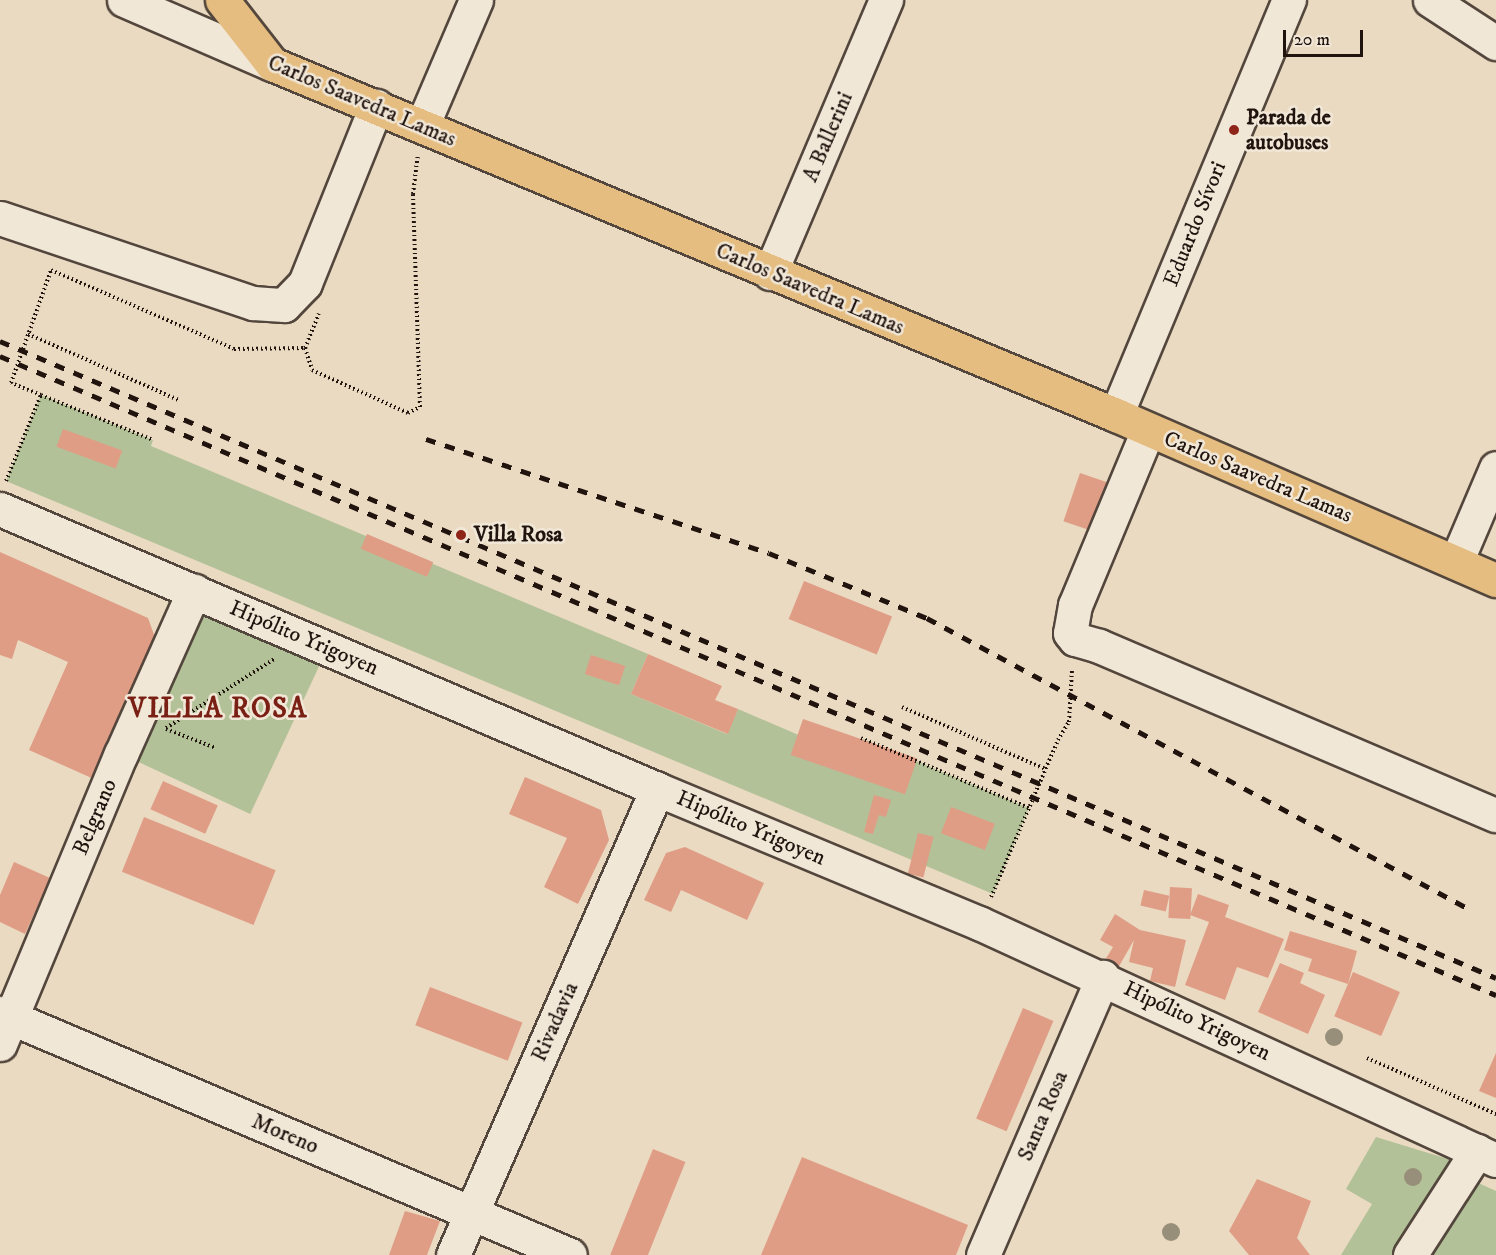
<!DOCTYPE html>
<meta charset="utf-8">
<style>
body{margin:0}
#map{position:relative;width:1496px;height:1255px;overflow:hidden;background:#eadac1;font-family:"IM FELL DW Pica",serif}
div>[style]{position:absolute}
.green>*{inset:0;background:#b2c197;transform-origin:0 0}
.building>*{inset:0;background:#e09d86;transform-origin:0 0}
.path>*{height:4px;margin-top:-2px;transform-origin:0;background:repeating-linear-gradient(90deg,#21140f 0 1.5px,transparent 0 4.5px)}
.roads{filter:drop-shadow(2px 0 #53463c) drop-shadow(-2px 0 #53463c) drop-shadow(0 2px #53463c) drop-shadow(0 -2px #53463c)}
.minor>*{height:33px;margin:-16.5px;padding:0 16.5px;transform-origin:16.5px;border-radius:16.5px;background:#f1e7d7}
.major>*{height:33px;margin:-16.5px;padding:0 16.5px;transform-origin:16.5px;border-radius:16.5px;background:#e5bd80}
.rail>*{height:4.5px;margin-top:-2.25px;transform-origin:0;background:repeating-linear-gradient(90deg,#21140f 0 10px,transparent 0 20px)}
.trees>*{width:18px;height:18px;margin:-9px;border-radius:50%;background:#988f7a}
.dots>*{width:16px;height:16px;translate:-50% -50%;box-sizing:border-box;border:3px solid #f1e7d7;border-radius:50%}
span{translate:-50% -50%;white-space:nowrap;text-align:center;line-height:1.15;-webkit-text-stroke:5px #f1e7d7;paint-order:stroke}
.street-label{font-size:22px;color:#21140f}
.poi-label{font-size:22px;color:#21140f;font-weight:700}
.left{translate:0 -50%;text-align:left}
.district-label{font-size:28px;color:#7a1f14;font-weight:700;letter-spacing:1.5px}
.scale{position:absolute;left:1283px;top:30px;width:80px;height:27px;box-sizing:border-box;border:3px solid #21140f;border-top:0;padding-left:8px;font-size:18px;line-height:21px;white-space:nowrap;color:#21140f;-webkit-text-stroke:4px #f1e7d7;paint-order:stroke}
</style>
<div id="map">
<div class="green">
<div style="clip-path:polygon(41px 395px,153px 440px,151px 446px,648px 654px,631px 694px,727px 734px,738px 709px,852px 758px,861px 738px,1029px 808px,993px 894px,6px 481px)"></div>
<div style="left:203px;top:610px;width:129px;height:165px;rotate:25deg"></div>
<div style="clip-path:polygon(1376px 1137px,1461px 1163px,1400px 1255px,1341px 1255px,1372px 1204px,1346px 1189px)"></div>
<div style="clip-path:polygon(1474px 1181px,1496px 1191px,1496px 1255px,1425px 1255px)"></div>
</div>
<div class="building">
<div style="left:63px;top:429px;width:63px;height:19px;rotate:20deg"></div>
<div style="left:1080px;top:473px;width:31px;height:51px;rotate:19deg"></div>
<div style="left:367px;top:534px;width:72px;height:16px;rotate:23deg"></div>
<div style="clip-path:polygon(0 552px,148px 618px,157px 643px,96px 780px,29px 750px,68px 662px,18px 640px,12px 659px,0 655px)"></div>
<div style="left:804px;top:581px;width:95px;height:41px;rotate:22deg"></div>
<div style="clip-path:polygon(648px 654px,722px 686px,715px 700px,738px 709px,728px 734px,631px 694px)"></div>
<div style="left:591px;top:655px;width:36px;height:20px;rotate:18deg"></div>
<div style="left:803px;top:719px;width:121px;height:38px;rotate:19deg"></div>
<div style="clip-path:polygon(525px 777px,601px 810px,609px 840px,578px 904px,544px 887px,567px 838px,509px 814px)"></div>
<div style="left:163px;top:781px;width:60px;height:31px;rotate:24deg"></div>
<div style="clip-path:polygon(874px 795px,891px 800px,886px 817px,879px 815px,873px 834px,864px 832px)"></div>
<div style="left:951px;top:807px;width:47px;height:28px;rotate:21deg"></div>
<div style="left:144px;top:817px;width:142px;height:59px;rotate:22deg"></div>
<div style="left:918px;top:833px;width:16px;height:42px;rotate:14deg"></div>
<div style="clip-path:polygon(685px 847px,764px 883px,747px 920px,681px 890px,671px 912px,644px 900px,666px 853px)"></div>
<div style="clip-path:polygon(14px 862px,50px 878px,25px 934px,0 922px,0 895px)"></div>
<div style="left:1170px;top:887px;width:22px;height:31px;rotate:3deg"></div>
<div style="left:1144px;top:890px;width:26px;height:16px;rotate:13deg"></div>
<div style="clip-path:polygon(1198px 894px,1229px 905px,1225px 917px,1284px 939px,1268px 978px,1237px 967px,1225px 1000px,1185px 985px,1209px 922px,1190px 915px)"></div>
<div style="clip-path:polygon(1115px 914px,1140px 930px,1186px 940px,1175px 987px,1150px 981px,1153px 968px,1129px 962px,1134px 940px,1118px 968px,1105px 960px,1113px 947px,1100px 940px)"></div>
<div style="clip-path:polygon(1290px 931px,1357px 951px,1348px 984px,1308px 971px,1312px 959px,1284px 950px)"></div>
<div style="clip-path:polygon(1280px 963px,1304px 973px,1300px 983px,1325px 995px,1308px 1034px,1258px 1012px)"></div>
<div style="left:1353px;top:972px;width:51px;height:48px;rotate:23deg"></div>
<div style="left:430px;top:987px;width:99px;height:41px;rotate:21deg"></div>
<div style="left:1023px;top:1008px;width:33px;height:120px;rotate:23deg"></div>
<div style="clip-path:polygon(1496px 1053px,1496px 1098px,1479px 1091px)"></div>
<div style="left:653px;top:1149px;width:35px;height:114px;rotate:22deg"></div>
<div style="clip-path:polygon(802px 1157px,968px 1225px,956px 1255px,761px 1255px)"></div>
<div style="clip-path:polygon(1257px 1179px,1311px 1201px,1297px 1238px,1310px 1255px,1249px 1255px,1229px 1231px)"></div>
<div style="clip-path:polygon(405px 1211px,440px 1221px,427px 1255px,389px 1255px)"></div>
</div>
<div class="path">
<div style="left:28px;top:334px;width:164px;rotate:23.7deg"></div>
<div style="left:305px;top:348px;width:23px;rotate:72deg"></div>
<div style="left:312px;top:370px;width:105px;rotate:24.1deg"></div>
<div style="left:408px;top:413px;width:13px;rotate:-27deg"></div>
<div style="left:420px;top:407px;width:213px;rotate:-91.9deg"></div>
<div style="left:413px;top:194px;width:38px;rotate:-83deg"></div>
<div style="left:41px;top:395px;width:32px;rotate:-158deg"></div>
<div style="left:11px;top:383px;width:120px;rotate:-70.5deg"></div>
<div style="left:51px;top:270px;width:199px;rotate:23.3deg"></div>
<div style="left:234px;top:349px;width:71px;rotate:-0.8deg"></div>
<div style="left:305px;top:348px;width:37px;rotate:-68deg"></div>
<div style="left:6px;top:481px;width:93px;rotate:-67.9deg"></div>
<div style="left:41px;top:395px;width:121px;rotate:21.9deg"></div>
<div style="left:902px;top:707px;width:156px;rotate:23.4deg"></div>
<div style="left:166px;top:728px;width:130px;rotate:-32.5deg"></div>
<div style="left:166px;top:729px;width:53px;rotate:20.8deg"></div>
<div style="left:861px;top:738px;width:182px;rotate:22.6deg"></div>
<div style="left:991px;top:897px;width:171px;rotate:-66.9deg"></div>
<div style="left:1058px;top:740px;width:21px;rotate:-59deg"></div>
<div style="left:1069px;top:722px;width:52px;rotate:-86.7deg"></div>
<div style="left:1367px;top:1058px;width:141px;rotate:23.5deg"></div>
</div>
<div class="roads">
<div class="minor">
<div style="left:124px;top:0;width:161px;rotate:23.4deg"></div>
<div style="left:1430px;top:0;width:79px;rotate:33.1deg"></div>
<div style="left:422px;top:126px;width:137px;rotate:-66.8deg"></div>
<div style="left:0;top:218px;width:267px;rotate:18.6deg"></div>
<div style="left:253px;top:303px;width:31px;rotate:4deg"></div>
<div style="left:284px;top:305px;width:30px;rotate:-46deg"></div>
<div style="left:305px;top:283px;width:191px;rotate:-68.1deg"></div>
<div style="left:770px;top:273px;width:297px;rotate:-67deg"></div>
<div style="left:1116px;top:415px;width:450px;rotate:-67.4deg"></div>
<div style="left:1148px;top:430px;width:190px;rotate:112.6deg"></div>
<div style="left:1075px;top:605px;width:28px;rotate:100deg"></div>
<div style="left:1070px;top:633px;width:8px;rotate:50deg"></div>
<div style="left:1075px;top:639px;width:25px;rotate:16deg"></div>
<div style="left:1099px;top:646px;width:431px;rotate:23.1deg"></div>
<div style="left:0;top:509px;width:714px;rotate:23.08deg"></div>
<div style="left:657px;top:789px;width:349px;rotate:22.6deg"></div>
<div style="left:979px;top:923px;width:569px;rotate:24.63deg"></div>
<div style="left:1456px;top:562px;width:102px;rotate:-66.9deg"></div>
<div style="left:0;top:1013px;width:619px;rotate:23deg"></div>
<div style="left:0;top:1044px;width:314px;rotate:-67.4deg"></div>
<div style="left:121px;top:754px;width:179px;rotate:-65.9deg"></div>
<div style="left:453px;top:1255px;width:509px;rotate:-66.36deg"></div>
<div style="left:983px;top:1255px;width:303px;rotate:-66.7deg"></div>
<div style="left:1410px;top:1255px;width:124px;rotate:-57.2deg"></div>
</div>
<div class="major">
<div style="left:222px;top:0;width:81px;rotate:52deg"></div>
<div style="left:272px;top:64px;width:914px;rotate:22.58deg"></div>
<div style="left:1116px;top:415px;width:414px;rotate:23.5deg"></div>
</div>
</div>
<div class="rail">
<div style="left:0;top:341px;width:1626px;rotate:23.06deg"></div>
<div style="left:0;top:356px;width:1627px;rotate:23.13deg"></div>
<div style="left:426px;top:439px;width:361px;rotate:18.4deg"></div>
<div style="left:769px;top:553px;width:171px;rotate:22.4deg"></div>
<div style="left:927px;top:618px;width:617px;rotate:28.23deg"></div>
</div>
<div class="trees">
<div style="left:1334px;top:1037px"></div>
<div style="left:1413px;top:1177px"></div>
<div style="left:1171px;top:1232px"></div>
</div>
<div class="dots">
<div style="left:1234px;top:130px;background:#8f2418"></div>
<div style="left:461px;top:535px;background:#8f2418"></div>
</div>
<div class="street-label">
<span style="left:362px;top:101px;rotate:23deg">Carlos Saavedra Lamas</span>
<span style="left:828px;top:137px;rotate:-67deg">A Ballerini</span>
<span style="left:1195px;top:224px;rotate:-68deg">Eduardo Sívori</span>
<span style="left:810px;top:289px;rotate:23deg">Carlos Saavedra Lamas</span>
<span style="left:1258px;top:477px;rotate:23deg">Carlos Saavedra Lamas</span>
<span style="left:304px;top:638px;rotate:23deg">Hipólito Yrigoyen</span>
<span style="left:95px;top:817px;rotate:-67deg">Belgrano</span>
<span style="left:751px;top:828px;rotate:23deg">Hipólito Yrigoyen</span>
<span style="left:1197px;top:1021px;rotate:25deg">Hipólito Yrigoyen</span>
<span style="left:555px;top:1022px;rotate:-66deg">Rivadavia</span>
<span style="left:1043px;top:1116px;rotate:-67deg">Santa Rosa</span>
<span style="left:285px;top:1134px;rotate:23deg">Moreno</span>
</div>
<div class="poi-label">
<span class="left" style="left:1246px;top:130px">Parada de<br>autobuses</span>
<span class="left" style="left:474px;top:535px">Villa Rosa</span>
</div>
<div class="district-label">
<span style="left:218px;top:709px">VILLA ROSA</span>
</div>
<div class="scale">20 m</div>
</div>
